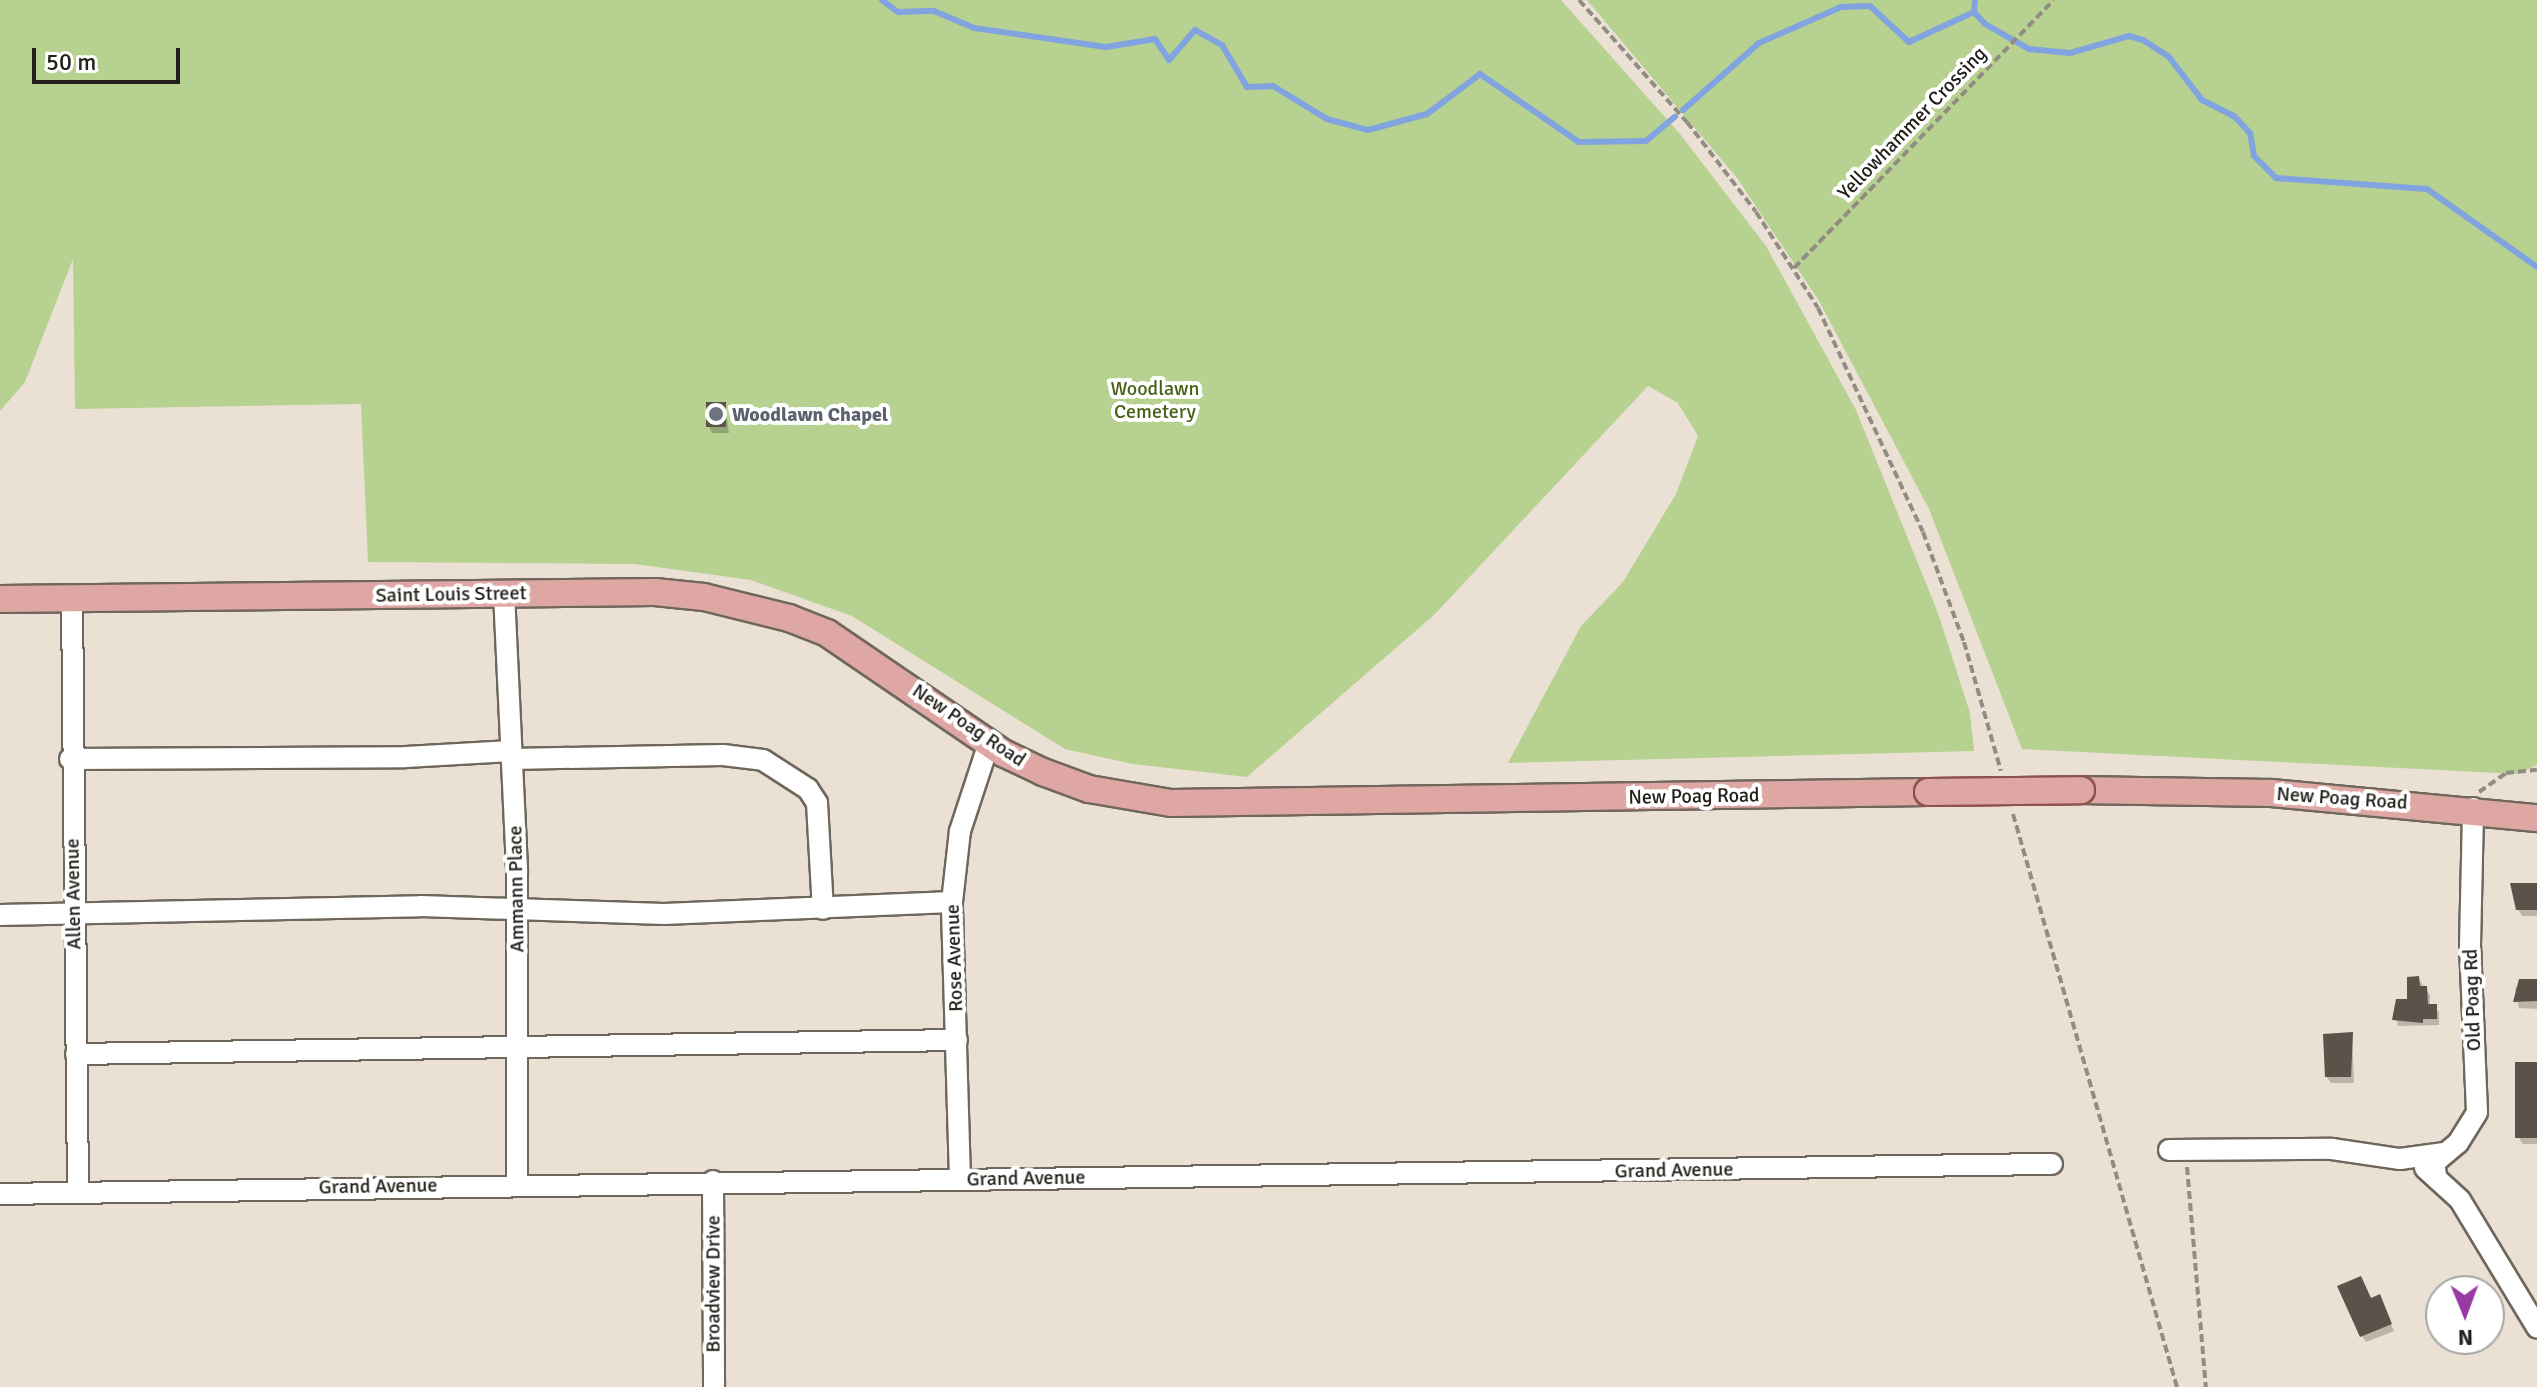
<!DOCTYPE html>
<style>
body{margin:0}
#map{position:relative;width:2537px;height:1387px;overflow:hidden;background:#eae1d4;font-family:Signika,sans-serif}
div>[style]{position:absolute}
.green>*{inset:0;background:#b6d190}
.shadow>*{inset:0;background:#0003}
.stream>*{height:6px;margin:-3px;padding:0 3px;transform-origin:3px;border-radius:3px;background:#81a3df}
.building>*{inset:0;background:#5b5349;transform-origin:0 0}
.path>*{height:4px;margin-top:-2px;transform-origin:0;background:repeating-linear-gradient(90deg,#928c82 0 8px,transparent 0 12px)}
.roads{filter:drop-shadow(2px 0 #6f675c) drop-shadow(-2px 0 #6f675c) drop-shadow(0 2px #6f675c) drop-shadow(0 -2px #6f675c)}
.minor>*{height:20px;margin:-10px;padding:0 10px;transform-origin:10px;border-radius:10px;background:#fff}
.major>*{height:26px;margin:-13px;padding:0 13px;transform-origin:13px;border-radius:13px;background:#dea7a3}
.bridges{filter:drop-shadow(2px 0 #8e524c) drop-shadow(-2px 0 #8e524c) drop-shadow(0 2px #8e524c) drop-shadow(0 -2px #8e524c)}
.major-bridge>*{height:26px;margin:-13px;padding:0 13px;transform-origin:13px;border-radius:13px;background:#dea7a3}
.dots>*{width:22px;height:22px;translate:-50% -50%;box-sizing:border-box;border:4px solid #fff;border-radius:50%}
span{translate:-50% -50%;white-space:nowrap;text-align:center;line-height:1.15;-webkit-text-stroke:8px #fff;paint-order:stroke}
.street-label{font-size:20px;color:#23201b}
.park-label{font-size:20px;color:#486119}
.worship-label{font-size:20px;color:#5b616d;font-weight:700}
.left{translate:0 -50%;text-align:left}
.north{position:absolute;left:2425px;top:1275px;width:80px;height:80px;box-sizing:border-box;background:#fff;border:2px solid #a7a6a4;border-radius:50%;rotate:179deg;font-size:22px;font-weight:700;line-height:32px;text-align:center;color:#23201b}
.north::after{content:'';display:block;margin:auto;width:28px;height:36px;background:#973aa4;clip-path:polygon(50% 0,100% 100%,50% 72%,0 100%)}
.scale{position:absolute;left:32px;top:48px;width:148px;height:36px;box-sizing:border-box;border:4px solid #23201b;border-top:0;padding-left:10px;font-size:24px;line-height:28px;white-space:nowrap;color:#23201b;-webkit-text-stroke:6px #fff;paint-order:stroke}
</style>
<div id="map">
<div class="green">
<div style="clip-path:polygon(0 0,1561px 0,1680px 134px,1766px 246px,1856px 410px,1938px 613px,1970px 713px,1974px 751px,1508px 763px,1581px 626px,1623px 582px,1676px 494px,1698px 436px,1678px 403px,1648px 386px,1434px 615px,1247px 777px,1133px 764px,1065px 749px,852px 616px,751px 580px,635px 564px,368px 562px,361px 404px,75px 409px,73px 259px,25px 382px,0 411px)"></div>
<div style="clip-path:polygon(1587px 0,2537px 0,2537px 765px,2518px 774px,2022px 749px,1929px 509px,1819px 301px,1737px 178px)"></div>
</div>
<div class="shadow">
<div style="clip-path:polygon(725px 404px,729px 433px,712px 433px,709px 427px)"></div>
<div style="clip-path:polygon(2537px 885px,2537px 916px,2522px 916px,2518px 909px)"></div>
<div style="clip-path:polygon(2418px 978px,2430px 995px,2430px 1006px,2439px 1012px,2439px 1025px,2398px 1026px,2394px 1006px,2409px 1001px)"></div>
<div style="clip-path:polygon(2537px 980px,2537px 1009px,2519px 1008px,2515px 988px)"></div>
<div style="clip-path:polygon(2352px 1034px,2354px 1083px,2331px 1083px,2327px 1077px)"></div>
<div style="clip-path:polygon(2537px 1064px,2537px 1144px,2523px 1144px,2519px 1138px)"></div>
<div style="clip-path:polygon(2382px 1303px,2394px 1331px,2366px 1342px,2362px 1336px)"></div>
</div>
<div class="stream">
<div style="left:882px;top:0;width:20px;rotate:37deg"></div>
<div style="left:898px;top:12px;width:36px;rotate:-2deg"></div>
<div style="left:934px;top:11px;width:43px;rotate:23deg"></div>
<div style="left:974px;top:28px;width:133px;rotate:8.2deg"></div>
<div style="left:1106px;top:47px;width:50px;rotate:-9.3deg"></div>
<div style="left:1155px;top:39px;width:25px;rotate:56deg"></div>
<div style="left:1169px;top:60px;width:40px;rotate:-49deg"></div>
<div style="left:1195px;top:30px;width:31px;rotate:29deg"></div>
<div style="left:1222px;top:45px;width:49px;rotate:59.2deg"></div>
<div style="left:1247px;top:87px;width:26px;rotate:-2deg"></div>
<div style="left:1273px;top:86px;width:63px;rotate:31.4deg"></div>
<div style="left:1327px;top:119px;width:42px;rotate:15deg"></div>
<div style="left:1368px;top:130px;width:61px;rotate:-15.2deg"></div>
<div style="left:1427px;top:114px;width:66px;rotate:-37deg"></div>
<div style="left:1480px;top:74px;width:120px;rotate:34.5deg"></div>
<div style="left:1579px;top:142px;width:67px;rotate:-0.9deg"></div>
<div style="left:1646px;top:141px;width:38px;rotate:-40deg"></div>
<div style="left:1975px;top:0;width:12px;rotate:95deg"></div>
<div style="left:1974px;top:12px;width:16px;rotate:47deg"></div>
<div style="left:1985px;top:24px;width:51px;rotate:29.6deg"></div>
<div style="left:2029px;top:49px;width:41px;rotate:5.6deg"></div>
<div style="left:2070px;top:53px;width:61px;rotate:-16.1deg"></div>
<div style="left:2129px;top:36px;width:15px;rotate:16deg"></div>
<div style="left:2143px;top:40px;width:31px;rotate:33deg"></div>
<div style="left:2169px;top:57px;width:54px;rotate:52.5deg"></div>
<div style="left:2202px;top:100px;width:37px;rotate:27deg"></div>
<div style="left:2235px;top:117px;width:22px;rotate:47deg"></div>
<div style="left:2250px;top:133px;width:23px;rotate:80deg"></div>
<div style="left:2254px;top:156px;width:31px;rotate:45deg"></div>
<div style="left:2276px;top:178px;width:151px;rotate:4.2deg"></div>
<div style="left:2427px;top:189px;width:135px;rotate:35.3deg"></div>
<div style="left:1683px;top:110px;width:101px;rotate:-41.4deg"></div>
<div style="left:1759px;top:43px;width:90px;rotate:-23.7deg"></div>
<div style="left:1841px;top:7px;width:29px;rotate:-2deg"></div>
<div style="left:1870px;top:6px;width:53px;rotate:42.7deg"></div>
<div style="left:1909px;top:42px;width:72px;rotate:-24.8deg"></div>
</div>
<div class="building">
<div style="left:706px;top:402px;width:20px;height:25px"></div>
<div style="clip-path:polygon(2510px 883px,2537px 883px,2537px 910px,2516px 910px)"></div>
<div style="clip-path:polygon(2419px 976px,2420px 986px,2427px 986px,2428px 1004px,2437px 1004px,2437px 1019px,2423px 1019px,2423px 1023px,2392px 1020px,2396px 999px,2407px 999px,2407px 977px)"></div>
<div style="clip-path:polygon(2519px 979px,2537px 979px,2537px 1001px,2513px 1002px)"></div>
<div style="clip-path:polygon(2353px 1032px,2351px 1077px,2325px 1077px,2323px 1034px)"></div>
<div style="left:2537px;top:1062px;width:76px;height:22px;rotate:90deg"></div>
<div style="clip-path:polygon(2361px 1276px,2371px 1298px,2380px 1294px,2392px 1324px,2360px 1337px,2337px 1286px)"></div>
</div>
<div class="path">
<div style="left:1579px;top:0;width:163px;rotate:48.5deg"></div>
<div style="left:1687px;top:122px;width:113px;rotate:52.5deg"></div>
<div style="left:1756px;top:212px;width:114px;rotate:57.1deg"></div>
<div style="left:1818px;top:308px;width:247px;rotate:64.9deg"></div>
<div style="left:1923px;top:532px;width:117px;rotate:69.6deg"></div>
<div style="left:1964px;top:642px;width:134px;rotate:74deg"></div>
<div style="left:1794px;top:268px;width:373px;rotate:-45.9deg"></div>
<div style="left:2479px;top:792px;width:33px;rotate:-35deg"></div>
<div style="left:2506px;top:773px;width:31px;rotate:-6deg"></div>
<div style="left:2013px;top:814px;width:596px;rotate:74.03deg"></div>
<div style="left:2187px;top:1167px;width:221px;rotate:85.1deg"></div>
</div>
<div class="roads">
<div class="minor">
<div style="left:504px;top:593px;width:280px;rotate:87.3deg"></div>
<div style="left:517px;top:873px;width:311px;rotate:90deg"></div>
<div style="left:72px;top:598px;width:592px;rotate:89.42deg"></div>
<div style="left:70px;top:759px;width:336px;rotate:-0.3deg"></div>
<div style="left:406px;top:757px;width:105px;rotate:-3.3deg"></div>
<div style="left:512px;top:759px;width:211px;rotate:-1.1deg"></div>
<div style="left:723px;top:755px;width:40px;rotate:7.1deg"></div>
<div style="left:763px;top:760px;width:54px;rotate:32.8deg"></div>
<div style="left:808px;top:789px;width:17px;rotate:57deg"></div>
<div style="left:817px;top:803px;width:106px;rotate:86.8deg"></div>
<div style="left:0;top:915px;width:421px;rotate:-1.2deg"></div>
<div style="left:421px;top:906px;width:243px;rotate:1.9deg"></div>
<div style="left:664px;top:914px;width:288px;rotate:-2.4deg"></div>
<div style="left:76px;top:1054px;width:881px;rotate:-0.91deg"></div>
<div style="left:2169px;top:1150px;width:163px;rotate:-0.4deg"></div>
<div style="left:2332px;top:1149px;width:69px;rotate:8.4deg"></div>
<div style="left:2400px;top:1159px;width:43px;rotate:-7.9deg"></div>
<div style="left:2425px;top:1168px;width:47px;rotate:42.4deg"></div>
<div style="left:2460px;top:1200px;width:149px;rotate:58.8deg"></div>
<div style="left:2436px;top:1175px;width:12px;rotate:-99deg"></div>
<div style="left:2434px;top:1163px;width:31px;rotate:-40deg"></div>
<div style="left:2458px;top:1143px;width:36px;rotate:-58deg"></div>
<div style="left:2477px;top:1112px;width:167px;rotate:-92.4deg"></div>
<div style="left:2470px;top:945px;width:137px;rotate:-88.7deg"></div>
<div style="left:960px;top:1179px;width:277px;rotate:-91.7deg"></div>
<div style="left:952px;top:902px;width:71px;rotate:-83.6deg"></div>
<div style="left:960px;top:831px;width:93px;rotate:-71.8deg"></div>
<div style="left:713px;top:1181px;width:206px;rotate:89.7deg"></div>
<div style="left:0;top:1194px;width:2052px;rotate:-0.84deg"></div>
</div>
<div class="major">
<div style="left:0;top:599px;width:655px;rotate:-0.61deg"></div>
<div style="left:655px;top:592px;width:49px;rotate:5.8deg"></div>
<div style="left:704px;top:597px;width:88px;rotate:13.9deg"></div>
<div style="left:789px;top:618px;width:41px;rotate:21.5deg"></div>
<div style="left:827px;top:633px;width:213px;rotate:34.3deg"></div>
<div style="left:1003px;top:753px;width:44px;rotate:25.4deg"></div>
<div style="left:1043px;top:772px;width:49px;rotate:20.3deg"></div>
<div style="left:1089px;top:789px;width:83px;rotate:9.7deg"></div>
<div style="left:1171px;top:803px;width:757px;rotate:-0.83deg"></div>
<div style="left:2081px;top:790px;width:190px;rotate:0.9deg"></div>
<div style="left:2271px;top:793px;width:267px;rotate:5.4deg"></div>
</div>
</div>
<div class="bridges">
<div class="major-bridge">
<div style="left:1928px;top:792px;width:153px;rotate:-0.7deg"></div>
</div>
</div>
<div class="dots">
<div style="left:716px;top:414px;background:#6b7280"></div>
</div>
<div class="street-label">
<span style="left:1912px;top:123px;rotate:-46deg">Yellowhammer Crossing</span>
<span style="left:451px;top:594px;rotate:-1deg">Saint Louis Street</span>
<span style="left:969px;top:725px;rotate:34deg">New Poag Road</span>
<span style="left:1694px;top:796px;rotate:-1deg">New Poag Road</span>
<span style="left:2342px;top:798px;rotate:4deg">New Poag Road</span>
<span style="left:516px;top:889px;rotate:-91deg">Ammann Place</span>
<span style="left:73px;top:894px;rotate:-91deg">Allen Avenue</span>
<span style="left:954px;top:958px;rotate:-92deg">Rose Avenue</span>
<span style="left:2472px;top:1000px;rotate:-92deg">Old Poag Rd</span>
<span style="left:1674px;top:1170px;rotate:-1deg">Grand Avenue</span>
<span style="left:1026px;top:1178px;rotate:-1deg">Grand Avenue</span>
<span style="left:378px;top:1186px;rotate:-1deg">Grand Avenue</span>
<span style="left:713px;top:1284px;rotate:-90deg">Broadview Drive</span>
</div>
<div class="park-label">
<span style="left:1155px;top:400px">Woodlawn<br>Cemetery</span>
</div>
<div class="worship-label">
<span class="left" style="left:732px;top:414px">Woodlawn Chapel</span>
</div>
<div class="north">N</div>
<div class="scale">50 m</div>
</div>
